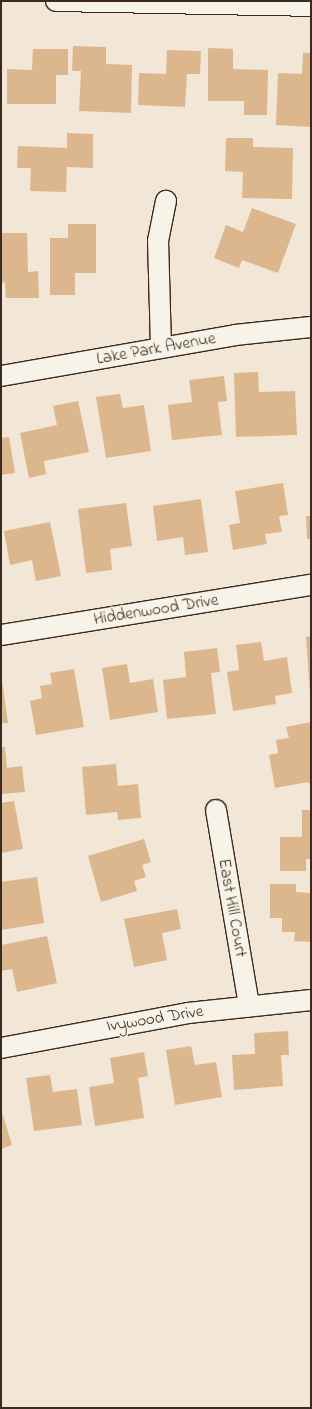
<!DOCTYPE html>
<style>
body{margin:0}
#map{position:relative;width:312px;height:1409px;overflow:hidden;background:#f2e7d6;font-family:"Indie Flower",sans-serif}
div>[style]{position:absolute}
.building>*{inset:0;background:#dcb68d}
.roads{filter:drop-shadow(1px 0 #3b2a1e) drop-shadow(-1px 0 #3b2a1e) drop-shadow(0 1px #3b2a1e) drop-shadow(0 -1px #3b2a1e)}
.street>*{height:20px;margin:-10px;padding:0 10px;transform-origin:10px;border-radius:10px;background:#f7f3e8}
span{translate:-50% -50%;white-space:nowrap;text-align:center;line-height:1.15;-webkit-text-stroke:3px #f7f3e8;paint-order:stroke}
.street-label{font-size:17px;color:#3b2a1e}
.frame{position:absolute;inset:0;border:2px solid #3b2a1e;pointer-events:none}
</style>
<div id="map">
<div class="building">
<div style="clip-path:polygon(73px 46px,106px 47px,106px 64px,132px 65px,131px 113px,79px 111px,81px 71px,72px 71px)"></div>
<div style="clip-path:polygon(208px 48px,233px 49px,233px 69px,268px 70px,267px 115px,244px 115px,244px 101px,208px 101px)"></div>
<div style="clip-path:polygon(33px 49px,68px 49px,68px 75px,56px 75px,56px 104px,7px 104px,7px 69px,32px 70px)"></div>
<div style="clip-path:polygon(167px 50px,201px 51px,200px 74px,187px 74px,185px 107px,138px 105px,139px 73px,166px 74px)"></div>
<div style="clip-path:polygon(303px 53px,311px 53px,311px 127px,276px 125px,278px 73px,302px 74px)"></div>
<div style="clip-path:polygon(67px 133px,93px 134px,93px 168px,67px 167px,66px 192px,30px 191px,31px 168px,17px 168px,18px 146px,67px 148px)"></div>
<div style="clip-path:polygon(226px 138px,253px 138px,253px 147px,293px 148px,292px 199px,242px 198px,243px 172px,225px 171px)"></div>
<div style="clip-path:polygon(252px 208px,296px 224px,278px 273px,242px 260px,239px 268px,214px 258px,226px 225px,243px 232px)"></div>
<div style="clip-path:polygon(68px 224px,96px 224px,96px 273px,75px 273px,75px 295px,50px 295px,50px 238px,68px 238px)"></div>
<div style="clip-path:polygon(1px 233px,27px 233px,28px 272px,38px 271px,39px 298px,6px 298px,5px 282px,1px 283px)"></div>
<div style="clip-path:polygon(258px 372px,259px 392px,295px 391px,297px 435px,236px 437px,234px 373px)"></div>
<div style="clip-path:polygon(224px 376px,227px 401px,218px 402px,222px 435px,172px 440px,168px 405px,192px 402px,189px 380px)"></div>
<div style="clip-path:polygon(120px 394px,123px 408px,144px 405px,151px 451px,106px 458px,96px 397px)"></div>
<div style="clip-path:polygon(78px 401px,89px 452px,44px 461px,46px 474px,29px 478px,20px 433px,57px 425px,53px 406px)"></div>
<div style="clip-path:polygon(9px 437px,15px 473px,1px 475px,1px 438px)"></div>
<div style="clip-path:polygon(283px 483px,288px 515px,279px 516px,282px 532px,265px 534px,267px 544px,233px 550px,229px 525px,240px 523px,235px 491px)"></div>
<div style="clip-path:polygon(201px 499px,208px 552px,185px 555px,183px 537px,157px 541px,153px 506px)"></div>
<div style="clip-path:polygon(126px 503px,132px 546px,110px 549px,112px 570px,86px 573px,78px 509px)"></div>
<div style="clip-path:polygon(306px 516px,311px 516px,311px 539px,307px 539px)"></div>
<div style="clip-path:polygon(50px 522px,61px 576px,36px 581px,32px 560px,10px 565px,4px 531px)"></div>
<div style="clip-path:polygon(311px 636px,311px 695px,310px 695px,306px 637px)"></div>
<div style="clip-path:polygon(261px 642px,264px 661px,287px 657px,292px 693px,275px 696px,276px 704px,233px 711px,227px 672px,239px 670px,236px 645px)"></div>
<div style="clip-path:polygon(217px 648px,220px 672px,211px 673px,216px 714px,167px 719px,163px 680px,186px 677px,184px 652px)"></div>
<div style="clip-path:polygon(127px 664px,130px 683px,153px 679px,158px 712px,110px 720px,102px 668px)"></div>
<div style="clip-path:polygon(74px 669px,84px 727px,36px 735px,30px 701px,42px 698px,40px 686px,52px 684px,50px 673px)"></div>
<div style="clip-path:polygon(1px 673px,8px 723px,1px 723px)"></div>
<div style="clip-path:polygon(311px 722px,311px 786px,308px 782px,275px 788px,269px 755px,278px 753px,276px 740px,289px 738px,286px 727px)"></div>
<div style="clip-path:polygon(1px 747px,5px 747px,7px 768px,22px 766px,25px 792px,1px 794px)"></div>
<div style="clip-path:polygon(116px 764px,118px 786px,138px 784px,141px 818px,118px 820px,117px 812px,86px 815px,82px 767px)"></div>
<div style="clip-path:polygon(14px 801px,23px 849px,1px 853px,1px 803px)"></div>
<div style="clip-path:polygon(302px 810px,311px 810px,311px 859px,306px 859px,306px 871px,280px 871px,280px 837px,302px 837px)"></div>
<div style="clip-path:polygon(144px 839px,151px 862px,142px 865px,146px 877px,134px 881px,137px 891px,101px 902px,88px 856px)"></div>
<div style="clip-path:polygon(37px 877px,44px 923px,1px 930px,1px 882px)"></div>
<div style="clip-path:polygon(270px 884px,296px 884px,296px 892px,311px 893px,311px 942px,294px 941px,295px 932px,282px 932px,282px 918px,270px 918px)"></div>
<div style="clip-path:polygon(177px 909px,181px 929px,162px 933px,167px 960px,134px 967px,124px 919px)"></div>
<div style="clip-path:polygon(47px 936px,57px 983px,17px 992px,12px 969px,1px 971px,1px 945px)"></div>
<div style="clip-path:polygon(288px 1031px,289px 1055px,281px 1055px,283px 1086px,234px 1090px,232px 1055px,255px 1054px,254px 1033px)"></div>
<div style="clip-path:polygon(191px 1046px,195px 1065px,216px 1062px,222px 1097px,175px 1105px,166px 1050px)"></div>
<div style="clip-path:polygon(144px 1052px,148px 1076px,138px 1078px,144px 1118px,95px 1126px,89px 1087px,114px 1083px,110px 1058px)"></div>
<div style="clip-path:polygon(50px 1075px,53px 1092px,77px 1089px,82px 1125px,34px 1131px,26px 1078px)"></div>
<div style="clip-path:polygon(1px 1109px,12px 1145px,1px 1149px)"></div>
</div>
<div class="roads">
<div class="street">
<div style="left:56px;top:1px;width:255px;rotate:1.1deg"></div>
<div style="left:161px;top:347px;width:106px;rotate:-91.6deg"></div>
<div style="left:158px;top:241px;width:41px;rotate:-78.7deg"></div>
<div style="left:1px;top:376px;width:238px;rotate:-9.9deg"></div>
<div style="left:235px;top:335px;width:76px;rotate:-6deg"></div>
<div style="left:1px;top:635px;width:314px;rotate:-9.2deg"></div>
<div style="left:216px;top:810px;width:199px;rotate:80.4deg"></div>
<div style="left:1px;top:1048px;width:190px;rotate:-10.6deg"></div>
<div style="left:188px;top:1013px;width:124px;rotate:-6deg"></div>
</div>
</div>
<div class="street-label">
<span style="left:156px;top:349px;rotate:-10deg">Lake Park Avenue</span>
<span style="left:156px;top:610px;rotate:-9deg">Hiddenwood Drive</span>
<span style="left:232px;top:908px;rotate:80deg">East Hill Court</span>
<span style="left:155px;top:1019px;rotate:-9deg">Ivywood Drive</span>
</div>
<div class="frame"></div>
</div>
